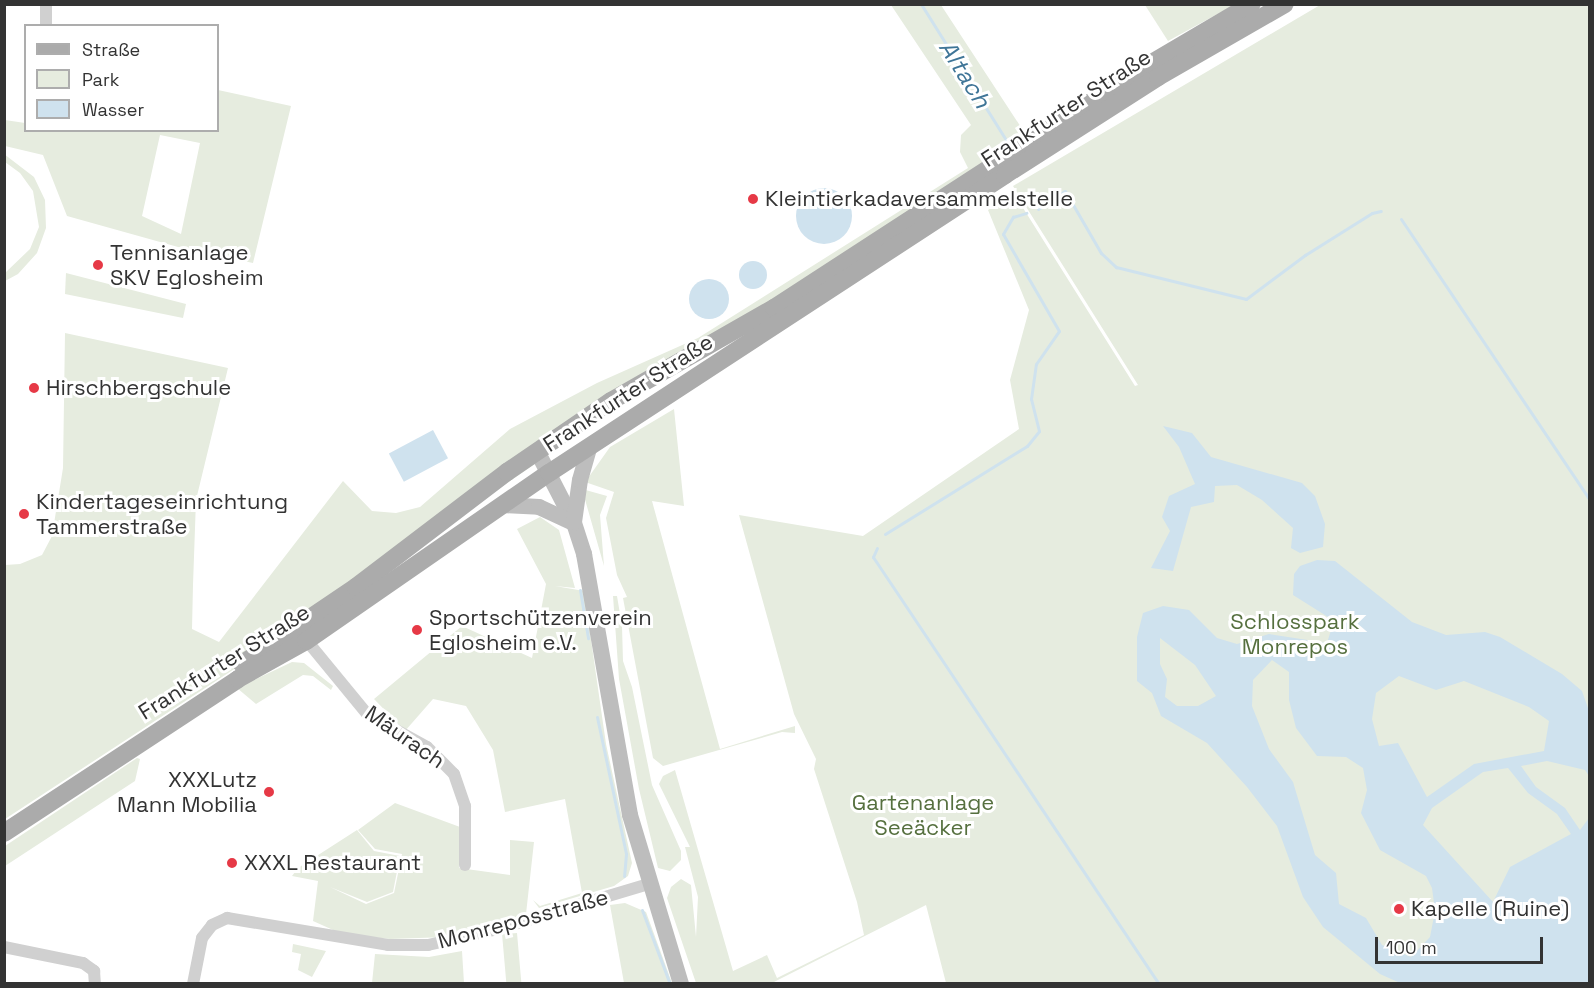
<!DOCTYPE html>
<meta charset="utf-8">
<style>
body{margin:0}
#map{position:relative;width:1594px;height:988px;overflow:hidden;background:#fff;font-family:"Space Grotesk",sans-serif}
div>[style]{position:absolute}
.green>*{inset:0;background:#e6ecdf;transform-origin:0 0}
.water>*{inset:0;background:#cfe2ee;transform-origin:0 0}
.round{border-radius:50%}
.stream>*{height:3px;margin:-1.5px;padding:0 1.5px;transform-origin:1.5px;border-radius:1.5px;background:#cfe2ee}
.minor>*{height:12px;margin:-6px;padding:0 6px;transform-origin:6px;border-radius:6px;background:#d0d0d0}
.secondary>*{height:16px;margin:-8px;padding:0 8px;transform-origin:8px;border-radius:8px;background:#bdbdbd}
.primary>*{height:18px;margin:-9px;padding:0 9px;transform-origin:9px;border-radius:9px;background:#ababab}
.dots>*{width:16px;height:16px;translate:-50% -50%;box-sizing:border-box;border:3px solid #fff;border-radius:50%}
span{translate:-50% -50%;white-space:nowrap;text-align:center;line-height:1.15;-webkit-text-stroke:6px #fff;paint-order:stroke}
.street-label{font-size:22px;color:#333}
.poi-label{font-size:22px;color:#333}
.left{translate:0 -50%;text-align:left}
.right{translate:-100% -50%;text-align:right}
.park-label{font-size:22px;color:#56703f}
.water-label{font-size:24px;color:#3f7597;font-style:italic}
.frame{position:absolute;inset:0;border:6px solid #333;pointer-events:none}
.legend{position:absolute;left:24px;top:24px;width:195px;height:108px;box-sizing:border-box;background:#fff;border:2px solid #adadad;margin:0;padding:8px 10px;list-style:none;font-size:18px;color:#333}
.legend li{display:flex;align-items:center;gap:12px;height:30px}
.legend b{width:30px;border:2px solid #adadad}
.scale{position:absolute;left:1375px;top:937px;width:168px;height:27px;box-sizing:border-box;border:3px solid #333;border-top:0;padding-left:8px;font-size:18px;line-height:21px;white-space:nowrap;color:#333;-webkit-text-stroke:4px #fff;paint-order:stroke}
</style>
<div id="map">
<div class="green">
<div style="clip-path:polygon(891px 5px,941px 5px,1030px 141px,697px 352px,297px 628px,5px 819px,5px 565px,20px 564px,42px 555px,52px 536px,63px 468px,65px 333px,228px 368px,196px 500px,193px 585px,192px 629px,219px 642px,343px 481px,372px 511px,396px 513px,420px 507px,510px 429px,597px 383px,698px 338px,968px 168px,960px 152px,961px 135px,971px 125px)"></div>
<div style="clip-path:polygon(1145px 5px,1234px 5px,1168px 41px)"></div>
<div style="clip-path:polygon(1320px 5px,1589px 5px,1589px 983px,946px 983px,926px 905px,772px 983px,696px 983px,667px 898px,671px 887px,681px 879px,691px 885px,696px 937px,698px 897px,685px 847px,690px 847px,659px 784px,663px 776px,675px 770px,733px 971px,767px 955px,777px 978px,864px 935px,857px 902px,814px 769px,816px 759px,794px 714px,739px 515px,863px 536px,1019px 429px,1010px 380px,1029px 310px,988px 210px,1013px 192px,1135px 386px,1138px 385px,1013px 186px)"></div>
<div style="clip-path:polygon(evenodd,218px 90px,291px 106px,253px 263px,178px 247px,67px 216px,43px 155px,5px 146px,5px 120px,25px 123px,26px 130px,218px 130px,218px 90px,160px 135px,200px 143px,181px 234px,142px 216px,160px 135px)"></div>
<div style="clip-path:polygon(4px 154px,34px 177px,45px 200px,46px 228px,37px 253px,18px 274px,5px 281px,5px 273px,30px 249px,39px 227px,33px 191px,20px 173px,5px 162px)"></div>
<div style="clip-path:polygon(66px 273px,186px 304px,183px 318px,65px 294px)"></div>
<div style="clip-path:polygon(674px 409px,684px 506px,652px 501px,720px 749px,795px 726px,795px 733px,782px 732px,663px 766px,653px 758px,623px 598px,627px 597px,617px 575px,606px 518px,614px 492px,588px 483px,588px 478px,610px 447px)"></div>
<div style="clip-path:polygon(582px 489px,607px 496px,600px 515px,604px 566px)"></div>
<div style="clip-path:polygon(540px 517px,559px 530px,575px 588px,555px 586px,584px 591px,606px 744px,632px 863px,628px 876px,614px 886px,539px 908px,533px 900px,540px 906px,582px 893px,565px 799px,505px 812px,493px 750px,466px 706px,433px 699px,405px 731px,374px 699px,462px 626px,532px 658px,546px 584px,517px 529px)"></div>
<div style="clip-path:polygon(613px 596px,617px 596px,622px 626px,623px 661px,632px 687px,652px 785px,681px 851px,681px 860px,670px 871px,658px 868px,639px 789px,619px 679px)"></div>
<div style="clip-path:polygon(292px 662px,304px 663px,333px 686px,331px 690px,313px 676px,303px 675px,256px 704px,237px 688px)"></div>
<div style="clip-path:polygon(137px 758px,140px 759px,135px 781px,5px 866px,5px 846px)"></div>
<div style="clip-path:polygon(395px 803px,460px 827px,459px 868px,510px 875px,510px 840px,534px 842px,526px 914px,447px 937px,390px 939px,342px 934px,313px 921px,318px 881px,292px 876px,298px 868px,357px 830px,374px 851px,400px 856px,393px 892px,367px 902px,330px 887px,366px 904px,394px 893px,402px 854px,375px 849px,358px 830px)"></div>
<div style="clip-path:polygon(625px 903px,646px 912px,672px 983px,624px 983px,610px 905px)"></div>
<div style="left:517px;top:933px;width:50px;height:15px;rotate:85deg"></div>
<div style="clip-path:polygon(293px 944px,326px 951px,312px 977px,298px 970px,301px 954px,292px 952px)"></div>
<div style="clip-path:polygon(462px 951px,464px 983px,372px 983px,375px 954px,429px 957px)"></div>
</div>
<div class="water">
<div class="round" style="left:796px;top:188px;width:56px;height:56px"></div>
<div class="round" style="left:739px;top:261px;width:28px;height:28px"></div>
<div class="round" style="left:689px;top:279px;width:40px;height:40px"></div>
<div style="clip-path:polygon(1163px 426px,1192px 433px,1211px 457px,1302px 483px,1315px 496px,1325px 524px,1323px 547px,1300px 553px,1291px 548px,1293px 528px,1262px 500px,1237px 485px,1215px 486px,1214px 502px,1191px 507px,1173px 571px,1151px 568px,1170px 531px,1162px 517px,1169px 496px,1195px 484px,1179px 447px)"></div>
<div style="left:433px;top:430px;width:32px;height:50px;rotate:62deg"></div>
<div style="clip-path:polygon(evenodd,1317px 560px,1335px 561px,1412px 622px,1446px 635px,1485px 632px,1500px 637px,1562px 674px,1582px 691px,1589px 711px,1589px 776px,1585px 770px,1547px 761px,1521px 766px,1536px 787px,1565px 808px,1580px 830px,1589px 818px,1589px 983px,1400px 983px,1380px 974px,1323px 927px,1303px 897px,1277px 826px,1247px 787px,1207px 743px,1161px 716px,1152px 693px,1137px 681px,1137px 637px,1143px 613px,1163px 606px,1189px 610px,1217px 638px,1237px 644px,1269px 634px,1327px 643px,1332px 627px,1328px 617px,1293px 595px,1294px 574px,1300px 566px,1317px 560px,1160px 638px,1195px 665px,1216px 696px,1198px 706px,1177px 706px,1165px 697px,1167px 679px,1160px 664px,1160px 638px,1317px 560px,1272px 660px,1289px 672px,1289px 700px,1296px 728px,1317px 756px,1346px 757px,1363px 768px,1367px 790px,1361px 813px,1380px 850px,1426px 876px,1432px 888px,1435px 911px,1430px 937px,1411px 957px,1382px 945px,1366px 918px,1339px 904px,1336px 873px,1315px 855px,1293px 782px,1269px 749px,1252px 706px,1253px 680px,1272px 660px,1317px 560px,1399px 676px,1436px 690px,1464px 681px,1529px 707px,1549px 721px,1544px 751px,1474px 764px,1427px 797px,1398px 743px,1379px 746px,1372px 719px,1376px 693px,1399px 676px,1317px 560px,1508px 768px,1528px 793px,1557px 814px,1571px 834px,1510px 867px,1493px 902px,1423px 825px,1432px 808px,1483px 772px,1508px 768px)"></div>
</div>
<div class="stream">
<div style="left:921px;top:4px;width:164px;rotate:58deg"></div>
<div style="left:1038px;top:209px;width:32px;rotate:-34deg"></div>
<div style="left:1065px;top:191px;width:72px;rotate:59.9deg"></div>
<div style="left:1101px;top:253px;width:21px;rotate:43deg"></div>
<div style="left:1116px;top:267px;width:134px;rotate:13.8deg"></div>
<div style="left:1246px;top:299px;width:74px;rotate:-36.7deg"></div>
<div style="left:1305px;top:255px;width:79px;rotate:-32.1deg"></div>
<div style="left:1372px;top:213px;width:9px;rotate:-13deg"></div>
<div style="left:1401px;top:219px;width:339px;rotate:56.1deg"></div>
<div style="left:885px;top:534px;width:167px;rotate:-31.8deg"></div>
<div style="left:1027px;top:446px;width:19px;rotate:-51deg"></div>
<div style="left:1039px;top:431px;width:33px;rotate:-104deg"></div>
<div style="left:1031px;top:399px;width:35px;rotate:-82deg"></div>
<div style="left:1036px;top:364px;width:40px;rotate:-55.1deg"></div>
<div style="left:1059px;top:331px;width:112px;rotate:-120deg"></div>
<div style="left:1003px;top:234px;width:20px;rotate:-60deg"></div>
<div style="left:1013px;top:217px;width:14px;rotate:-17deg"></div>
<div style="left:877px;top:548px;width:10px;rotate:114deg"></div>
<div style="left:873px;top:557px;width:514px;rotate:56.19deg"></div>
<div style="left:580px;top:590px;width:49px;rotate:80.5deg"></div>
<div style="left:597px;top:717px;width:140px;rotate:78deg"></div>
<div style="left:626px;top:854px;width:22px;rotate:95deg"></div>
<div style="left:642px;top:910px;width:79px;rotate:69.3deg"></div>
</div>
<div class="minor">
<div style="left:46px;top:26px;width:22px;rotate:-90deg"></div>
<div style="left:303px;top:636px;width:101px;rotate:50.6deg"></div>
<div style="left:367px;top:714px;width:68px;rotate:28.8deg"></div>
<div style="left:427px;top:747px;width:38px;rotate:45deg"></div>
<div style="left:454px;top:774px;width:34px;rotate:71deg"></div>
<div style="left:465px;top:806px;width:59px;rotate:90deg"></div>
<div style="left:4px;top:947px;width:81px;rotate:11.4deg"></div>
<div style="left:83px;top:963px;width:14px;rotate:36deg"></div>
<div style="left:94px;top:971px;width:13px;rotate:86deg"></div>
<div style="left:193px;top:984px;width:47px;rotate:-78.9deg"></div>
<div style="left:202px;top:938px;width:16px;rotate:-52deg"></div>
<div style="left:212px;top:925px;width:17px;rotate:-25deg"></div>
<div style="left:227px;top:918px;width:163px;rotate:9.5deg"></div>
<div style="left:388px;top:945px;width:40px"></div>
<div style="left:428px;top:945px;width:72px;rotate:-12.9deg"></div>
<div style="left:498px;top:929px;width:158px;rotate:-16.6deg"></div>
</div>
<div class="secondary">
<div style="left:537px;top:451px;width:81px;rotate:62.8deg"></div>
<div style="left:574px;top:523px;width:33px;rotate:72deg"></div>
<div style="left:584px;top:554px;width:265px;rotate:80deg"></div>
<div style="left:630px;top:815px;width:177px;rotate:73.2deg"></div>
<div style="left:503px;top:505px;width:36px;rotate:3deg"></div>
<div style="left:539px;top:507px;width:38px;rotate:25deg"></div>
<div style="left:574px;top:522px;width:42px;rotate:-81.9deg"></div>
<div style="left:580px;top:480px;width:33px;rotate:-74deg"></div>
</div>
<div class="primary">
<div style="left:242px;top:664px;width:138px;rotate:-34deg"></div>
<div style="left:356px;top:587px;width:190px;rotate:-37.3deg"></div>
<div style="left:507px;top:472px;width:126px;rotate:-34.3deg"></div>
<div style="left:611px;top:401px;width:188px;rotate:-29.7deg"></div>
<div style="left:774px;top:308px;width:448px;rotate:-33deg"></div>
<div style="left:1150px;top:64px;width:118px;rotate:-30.5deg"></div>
<div style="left:4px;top:833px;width:280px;rotate:-33.3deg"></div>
<div style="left:238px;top:679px;width:78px;rotate:-29.2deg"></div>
<div style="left:306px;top:641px;width:295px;rotate:-34.7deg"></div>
<div style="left:549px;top:473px;width:545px;rotate:-33.16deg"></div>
<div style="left:1005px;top:175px;width:182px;rotate:-32.6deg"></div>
<div style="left:1158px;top:77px;width:146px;rotate:-29.9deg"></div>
</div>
<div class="dots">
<div style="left:753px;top:199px;background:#e63946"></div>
<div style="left:98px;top:265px;background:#e63946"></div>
<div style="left:34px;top:388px;background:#e63946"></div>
<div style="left:24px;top:514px;background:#e63946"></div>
<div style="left:417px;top:630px;background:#e63946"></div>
<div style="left:269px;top:792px;background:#e63946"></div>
<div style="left:232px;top:863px;background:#e63946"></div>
<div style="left:1399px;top:909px;background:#e63946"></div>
</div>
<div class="street-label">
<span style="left:1066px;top:108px;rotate:-33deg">Frankfurter Straße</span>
<span style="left:628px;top:393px;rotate:-33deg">Frankfurter Straße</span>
<span style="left:224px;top:662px;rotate:-32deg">Frankfurter Straße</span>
<span style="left:405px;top:737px;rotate:35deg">Mäurach</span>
<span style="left:523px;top:919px;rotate:-15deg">Monreposstraße</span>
</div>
<div class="poi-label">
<span class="left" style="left:765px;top:199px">Kleintierkadaversammelstelle</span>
<span class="left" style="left:110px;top:265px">Tennisanlage<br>SKV Eglosheim</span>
<span class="left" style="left:46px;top:388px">Hirschbergschule</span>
<span class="left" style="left:36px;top:514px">Kindertageseinrichtung<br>Tammerstraße</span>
<span class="left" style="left:429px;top:630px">Sportschützenverein<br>Eglosheim e.V.</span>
<span class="right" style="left:257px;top:792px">XXXLutz<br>Mann Mobilia</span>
<span class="left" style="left:244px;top:863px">XXXL Restaurant</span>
<span class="left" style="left:1411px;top:909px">Kapelle (Ruine)</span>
</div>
<div class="park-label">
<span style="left:1295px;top:634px">Schlosspark<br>Monrepos</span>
<span style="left:923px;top:815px">Gartenanlage<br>Seeäcker</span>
</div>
<div class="water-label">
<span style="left:965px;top:74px;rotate:58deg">Altach</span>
</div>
<div class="frame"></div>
<ul class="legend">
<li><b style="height:8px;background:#ababab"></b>Straße</li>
<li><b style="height:16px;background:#e6ecdf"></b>Park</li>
<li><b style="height:16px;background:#cfe2ee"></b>Wasser</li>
</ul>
<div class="scale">100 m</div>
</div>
